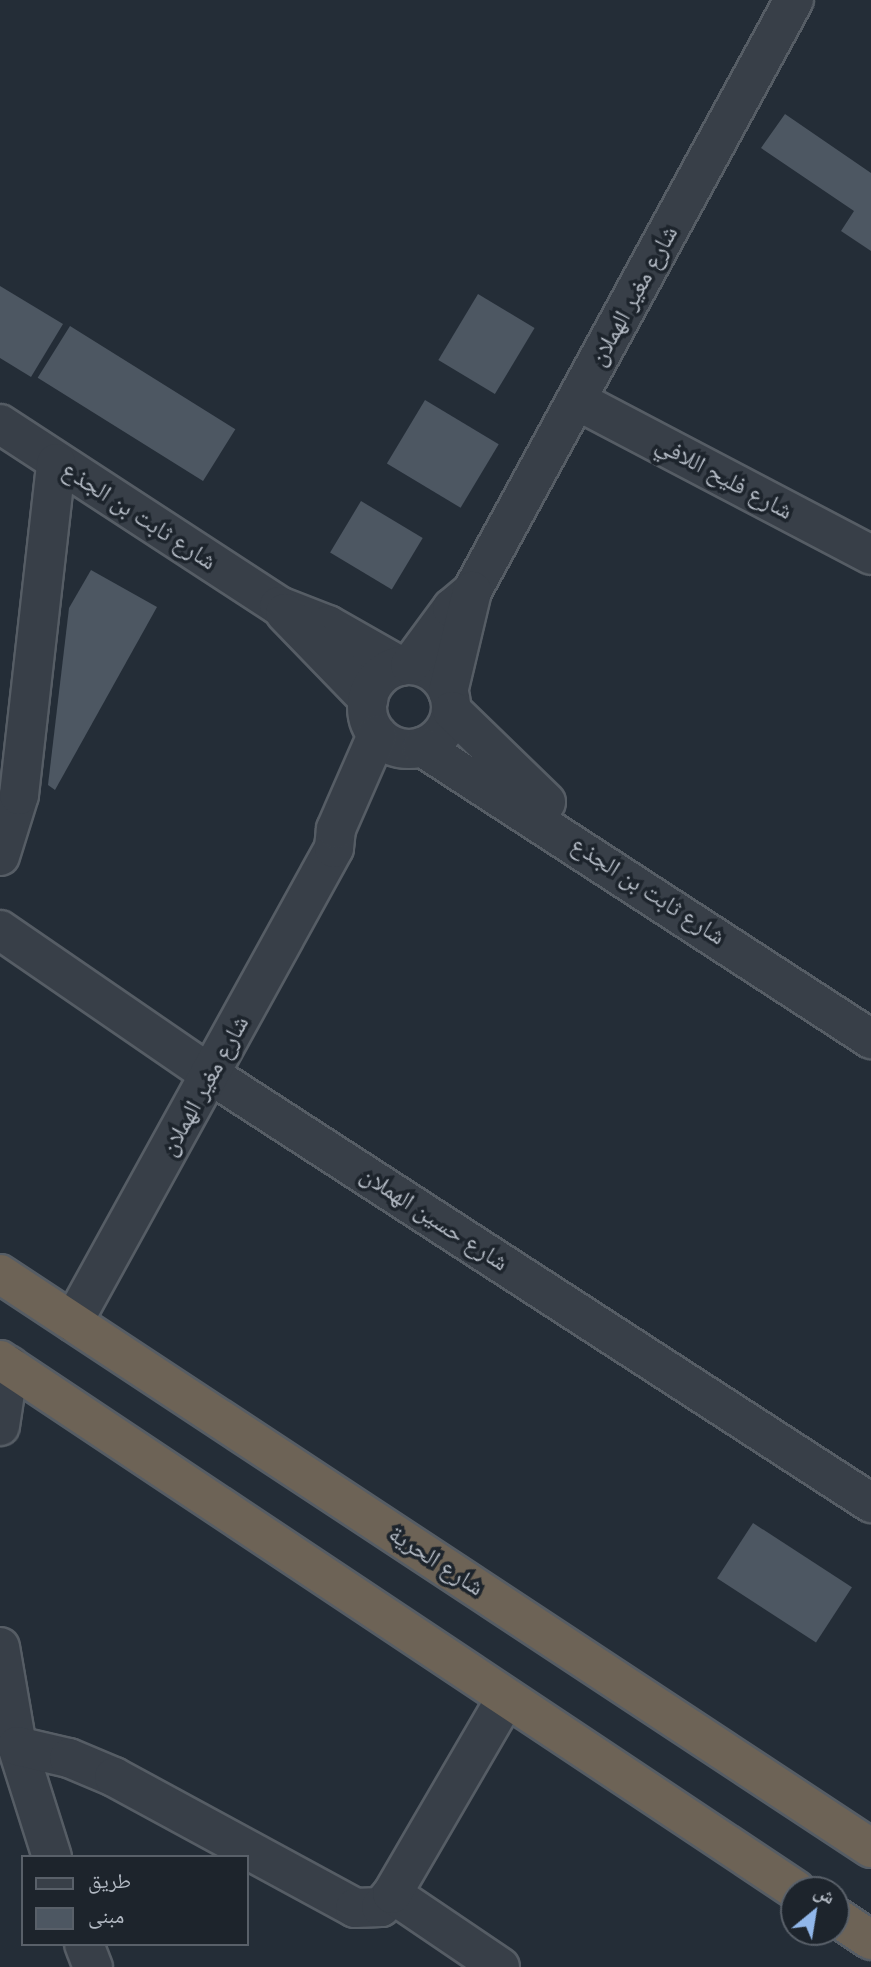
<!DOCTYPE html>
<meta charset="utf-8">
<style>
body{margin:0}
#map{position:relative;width:871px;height:1967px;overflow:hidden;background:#242d37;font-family:"Varela Round","Noto Naskh Arabic",sans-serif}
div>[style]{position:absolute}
.building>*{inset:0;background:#4d5762;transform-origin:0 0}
.roads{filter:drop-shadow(2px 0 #565d65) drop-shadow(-2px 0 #565d65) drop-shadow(0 2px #565d65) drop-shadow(0 -2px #565d65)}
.minor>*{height:38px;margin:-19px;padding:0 19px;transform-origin:19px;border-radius:19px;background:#383f48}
.minor>.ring{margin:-19px;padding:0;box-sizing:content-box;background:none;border:38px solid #383f48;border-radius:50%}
.highway>*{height:38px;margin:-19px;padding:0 19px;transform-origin:19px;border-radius:19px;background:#6d6356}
span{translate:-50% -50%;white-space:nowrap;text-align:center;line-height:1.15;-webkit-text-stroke:7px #1d242c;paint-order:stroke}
.street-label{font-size:24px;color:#b3bac4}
.legend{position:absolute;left:21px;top:1855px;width:228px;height:91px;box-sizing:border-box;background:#1d242c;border:2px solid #596069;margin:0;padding:9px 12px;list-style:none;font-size:21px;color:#b3bac4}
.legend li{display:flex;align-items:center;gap:14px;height:35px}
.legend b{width:35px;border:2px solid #596069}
.north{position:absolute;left:780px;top:1876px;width:70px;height:70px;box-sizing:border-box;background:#1d242c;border:2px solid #596069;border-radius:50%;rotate:30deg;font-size:19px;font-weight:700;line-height:28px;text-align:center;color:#b3bac4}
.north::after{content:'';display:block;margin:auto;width:24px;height:32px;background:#91b7ea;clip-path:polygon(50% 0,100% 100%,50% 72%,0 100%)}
</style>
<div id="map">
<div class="building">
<div style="clip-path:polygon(785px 114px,871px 173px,871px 251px,841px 231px,854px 211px,761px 148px)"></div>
<div style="clip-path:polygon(0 286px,63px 324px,31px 377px,0 358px)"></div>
<div style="left:478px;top:294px;width:66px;height:77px;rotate:31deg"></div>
<div style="left:70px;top:326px;width:195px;height:61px;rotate:32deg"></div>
<div style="left:425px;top:400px;width:86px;height:74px;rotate:31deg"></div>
<div style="left:361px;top:501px;width:72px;height:60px;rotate:31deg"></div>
<div style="clip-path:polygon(91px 570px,157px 607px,55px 790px,48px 785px,69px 608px)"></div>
<div style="left:753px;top:1523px;width:118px;height:66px;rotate:33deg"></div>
</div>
<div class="roads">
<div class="minor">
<div style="left:578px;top:401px;width:331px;rotate:27.7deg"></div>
<div style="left:0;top:424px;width:333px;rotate:33.1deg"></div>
<div style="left:279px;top:606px;width:53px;rotate:21.2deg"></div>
<div style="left:328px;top:625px;width:83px;rotate:29.7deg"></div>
<div style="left:285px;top:613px;width:120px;rotate:46deg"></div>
<div class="ring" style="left:367px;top:665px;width:46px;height:46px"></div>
<div style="left:410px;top:665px;width:71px;rotate:-53.6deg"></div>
<div style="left:452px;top:608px;width:26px;rotate:-40deg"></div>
<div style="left:472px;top:591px;width:673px;rotate:-61.42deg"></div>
<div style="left:448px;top:692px;width:104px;rotate:-76.6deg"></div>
<div style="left:452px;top:711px;width:131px;rotate:44.1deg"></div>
<div style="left:422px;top:747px;width:536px;rotate:33.04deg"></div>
<div style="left:0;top:856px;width:64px;rotate:-72.7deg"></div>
<div style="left:19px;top:795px;width:334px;rotate:-83.6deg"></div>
<div style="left:0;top:930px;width:256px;rotate:34.5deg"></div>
<div style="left:211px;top:1075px;width:787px;rotate:32.96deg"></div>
<div style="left:73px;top:1322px;width:541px;rotate:-61.16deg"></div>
<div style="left:334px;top:848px;width:19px;rotate:-84deg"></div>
<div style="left:336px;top:829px;width:103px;rotate:-66.4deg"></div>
<div style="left:0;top:1426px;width:61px;rotate:-81.5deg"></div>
<div style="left:0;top:1647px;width:100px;rotate:80.3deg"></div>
<div style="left:17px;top:1746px;width:116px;rotate:72.5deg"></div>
<div style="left:17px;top:1746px;width:53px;rotate:13deg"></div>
<div style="left:69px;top:1758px;width:49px;rotate:22.9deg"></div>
<div style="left:114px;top:1777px;width:274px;rotate:28.5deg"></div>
<div style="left:355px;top:1908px;width:26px;rotate:-2deg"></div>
<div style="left:381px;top:1907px;width:17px;rotate:-50deg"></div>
<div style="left:84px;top:1944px;width:25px;rotate:69deg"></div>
<div style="left:500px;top:1967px;width:130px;rotate:-145.9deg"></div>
<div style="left:392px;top:1894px;width:227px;rotate:-59.8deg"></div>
</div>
<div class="highway">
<div style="left:0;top:1274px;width:1043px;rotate:33.39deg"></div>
<div style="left:0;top:1360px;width:956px;rotate:33.66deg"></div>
<div style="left:836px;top:1917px;width:42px;rotate:33.3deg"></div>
</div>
</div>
<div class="street-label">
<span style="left:634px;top:296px;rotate:-61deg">شارع مغير الهملان</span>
<span style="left:724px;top:478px;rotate:28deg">شارع فليح اللافي</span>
<span style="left:139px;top:516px;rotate:33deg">شارع ثابت بن الجذع</span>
<span style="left:648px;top:891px;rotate:33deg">شارع ثابت بن الجذع</span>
<span style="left:205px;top:1086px;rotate:-61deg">شارع مغير الهملان</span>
<span style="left:434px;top:1219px;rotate:33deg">شارع حسين الهملان</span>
<span style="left:436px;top:1561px;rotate:33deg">شارع الحرية</span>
</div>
<ul class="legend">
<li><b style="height:9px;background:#383f48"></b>طريق</li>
<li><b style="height:19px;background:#4d5762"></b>مبنى</li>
</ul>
<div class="north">ش</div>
</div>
